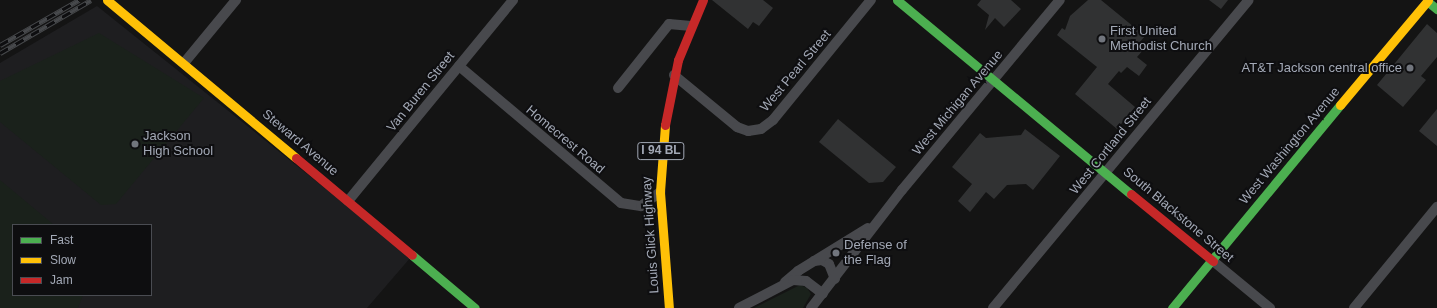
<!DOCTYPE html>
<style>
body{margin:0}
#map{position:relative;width:1437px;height:308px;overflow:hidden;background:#141414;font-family:Helvetica,sans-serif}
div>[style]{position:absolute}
.built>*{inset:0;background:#1e1e20}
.green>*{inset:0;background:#1a211b}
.building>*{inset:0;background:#313233}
.street>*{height:10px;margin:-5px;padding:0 5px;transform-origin:5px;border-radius:5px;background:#48494d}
.fast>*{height:9px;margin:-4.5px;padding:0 4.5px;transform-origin:4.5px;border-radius:4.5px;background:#4caf50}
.slow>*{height:9px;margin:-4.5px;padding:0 4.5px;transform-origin:4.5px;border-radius:4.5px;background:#ffc107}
.jam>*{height:9px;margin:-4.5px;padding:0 4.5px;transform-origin:4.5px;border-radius:4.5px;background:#c62828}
.rail>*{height:4.5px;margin-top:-2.25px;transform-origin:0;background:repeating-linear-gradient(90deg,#0e0e10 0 9px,#47494c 0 18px);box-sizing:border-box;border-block:1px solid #47494c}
.dots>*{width:11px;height:11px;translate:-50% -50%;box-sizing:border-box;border:2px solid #0e0e10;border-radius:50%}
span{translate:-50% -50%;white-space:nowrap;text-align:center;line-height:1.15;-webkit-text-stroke:4px #0e0e10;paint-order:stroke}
.shield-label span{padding:1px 3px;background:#0e0e10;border:1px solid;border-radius:3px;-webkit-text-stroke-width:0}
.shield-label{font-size:12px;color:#a3a9b6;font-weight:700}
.poi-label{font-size:13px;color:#a3a9b6}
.left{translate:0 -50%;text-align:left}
.right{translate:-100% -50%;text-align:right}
.street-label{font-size:13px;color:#a3a9b6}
.legend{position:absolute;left:12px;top:224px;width:140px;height:72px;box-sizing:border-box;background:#0e0e10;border:1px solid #4a4c52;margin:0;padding:5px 7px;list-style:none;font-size:12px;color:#a3a9b6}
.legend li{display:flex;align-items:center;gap:8px;height:20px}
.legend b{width:20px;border:1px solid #4a4c52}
</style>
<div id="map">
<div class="built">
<div style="clip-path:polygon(evenodd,97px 6px,411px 257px,367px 308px,0 308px,0 63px,97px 6px,13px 225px,151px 225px,151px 295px,13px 295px,13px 225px)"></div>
</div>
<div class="green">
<div style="clip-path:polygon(99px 33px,204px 98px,116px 204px,101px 205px,0 122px,0 81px)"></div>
<div style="clip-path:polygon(0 180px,54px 225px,13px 225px,13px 295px,83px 295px,78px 308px,0 308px)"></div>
<div style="clip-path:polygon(800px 285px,807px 288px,811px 294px,803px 308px,754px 308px)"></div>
</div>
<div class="building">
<div style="clip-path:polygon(712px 0,763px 0,773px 8px,759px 26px,753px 22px,748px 29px)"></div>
<div style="clip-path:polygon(981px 0,1011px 0,1021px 9px,1004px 27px,995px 18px,985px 30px,989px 15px,977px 5px)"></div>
<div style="clip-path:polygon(1088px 0,1101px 0,1145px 36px,1139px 43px,1145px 48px,1137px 57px,1147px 65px,1139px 76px,1127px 67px,1121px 73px,1119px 71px,1108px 84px,1135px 107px,1117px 129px,1075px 94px,1097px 67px,1057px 35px,1062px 28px,1065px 30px,1070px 16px)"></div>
<div style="clip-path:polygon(1209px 0,1228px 0,1221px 9px)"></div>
<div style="clip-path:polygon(1427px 24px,1437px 33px,1437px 57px,1421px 76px,1426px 80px,1403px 107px,1377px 85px)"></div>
<div style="clip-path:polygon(1437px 109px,1437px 146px,1419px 131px)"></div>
<div style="clip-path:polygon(838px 119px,896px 167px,883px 182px,869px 183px,819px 142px)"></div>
<div style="clip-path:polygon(1025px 129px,1060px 156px,1033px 190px,1026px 184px,1007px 185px,994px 199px,986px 192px,970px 212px,958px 201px,972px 184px,952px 167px,980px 133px,986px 138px,1021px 135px)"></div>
</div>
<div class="street">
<div style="left:184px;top:63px;width:82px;rotate:-50.5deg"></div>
<div style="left:459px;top:66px;width:212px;rotate:40.2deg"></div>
<div style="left:621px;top:203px;width:20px;rotate:9deg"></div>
<div style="left:641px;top:206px;width:24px;rotate:-36deg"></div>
<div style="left:674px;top:75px;width:82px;rotate:39.5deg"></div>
<div style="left:737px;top:127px;width:12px;rotate:20deg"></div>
<div style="left:748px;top:131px;width:13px;rotate:-9deg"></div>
<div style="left:761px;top:129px;width:15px;rotate:-37deg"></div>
<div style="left:773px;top:120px;width:155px;rotate:-50.8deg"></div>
<div style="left:618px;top:88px;width:82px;rotate:-51.4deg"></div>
<div style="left:669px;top:24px;width:22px;rotate:5deg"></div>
<div style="left:348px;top:201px;width:260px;rotate:-50.6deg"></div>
<div style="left:814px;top:261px;width:8px;rotate:-7deg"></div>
<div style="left:822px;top:260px;width:8px;rotate:30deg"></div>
<div style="left:829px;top:264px;width:16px;rotate:68deg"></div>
<div style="left:1213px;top:261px;width:74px;rotate:39.5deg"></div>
<div style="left:785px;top:282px;width:17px;rotate:-40deg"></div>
<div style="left:798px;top:271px;width:82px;rotate:-31.6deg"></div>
<div style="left:739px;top:308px;width:61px;rotate:-27.4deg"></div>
<div style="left:793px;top:280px;width:13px;rotate:4deg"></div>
<div style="left:806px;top:281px;width:21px;rotate:37deg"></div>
<div style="left:811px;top:308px;width:149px;rotate:-52.4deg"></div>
<div style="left:902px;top:190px;width:247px;rotate:-50.3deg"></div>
<div style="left:993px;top:308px;width:400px;rotate:-50.3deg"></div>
<div style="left:1354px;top:308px;width:131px;rotate:-50.6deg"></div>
</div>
<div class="fast">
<div style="left:897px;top:0;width:304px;rotate:39.7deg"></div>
<div style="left:1427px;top:1px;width:13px;rotate:39deg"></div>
<div style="left:412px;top:255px;width:82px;rotate:40.1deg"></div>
<div style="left:1172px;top:308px;width:264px;rotate:-50.4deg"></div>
</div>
<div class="slow">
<div style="left:107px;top:0;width:246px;rotate:39.9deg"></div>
<div style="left:1340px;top:105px;width:137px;rotate:-50deg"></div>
<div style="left:665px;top:125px;width:67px;rotate:94.3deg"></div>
<div style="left:660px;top:192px;width:116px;rotate:85.6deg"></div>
</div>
<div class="jam">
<div style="left:665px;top:125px;width:66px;rotate:-78.7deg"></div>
<div style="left:678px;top:60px;width:65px;rotate:-67.4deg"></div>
<div style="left:296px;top:158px;width:151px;rotate:39.9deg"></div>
<div style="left:1131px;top:194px;width:106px;rotate:39.3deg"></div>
</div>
<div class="rail">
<div style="left:0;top:45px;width:91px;rotate:-29.7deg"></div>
<div style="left:0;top:53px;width:105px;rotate:-30.2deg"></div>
</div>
<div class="dots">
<div style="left:1102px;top:39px;background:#71757d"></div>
<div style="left:1410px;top:68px;background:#71757d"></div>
<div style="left:135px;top:144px;background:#71757d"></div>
<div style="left:836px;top:253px;background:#71757d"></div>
</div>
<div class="shield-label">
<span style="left:661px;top:151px">I 94 BL</span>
</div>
<div class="poi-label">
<span class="left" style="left:1110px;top:39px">First United<br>Methodist Church</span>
<span class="right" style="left:1402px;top:68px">AT&amp;T Jackson central office</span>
<span class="left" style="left:143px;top:144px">Jackson<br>High School</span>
<span class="left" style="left:844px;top:253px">Defense of<br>the Flag</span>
</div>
<div class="street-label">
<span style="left:796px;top:71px;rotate:-50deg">West Pearl Street</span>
<span style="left:421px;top:92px;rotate:-51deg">Van Buren Street</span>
<span style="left:958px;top:103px;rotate:-50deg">West Michigan Avenue</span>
<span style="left:565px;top:140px;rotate:40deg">Homecrest Road</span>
<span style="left:300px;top:143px;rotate:40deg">Steward Avenue</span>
<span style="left:1111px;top:146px;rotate:-51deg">West Cortland Street</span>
<span style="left:1290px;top:146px;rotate:-50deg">West Washington Avenue</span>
<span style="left:1178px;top:215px;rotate:40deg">South Blackstone Street</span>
<span style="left:651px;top:235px;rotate:-94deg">Louis Glick Highway</span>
</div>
<ul class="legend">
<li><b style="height:5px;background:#4caf50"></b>Fast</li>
<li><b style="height:5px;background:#ffc107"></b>Slow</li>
<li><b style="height:5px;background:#c62828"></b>Jam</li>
</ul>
</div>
